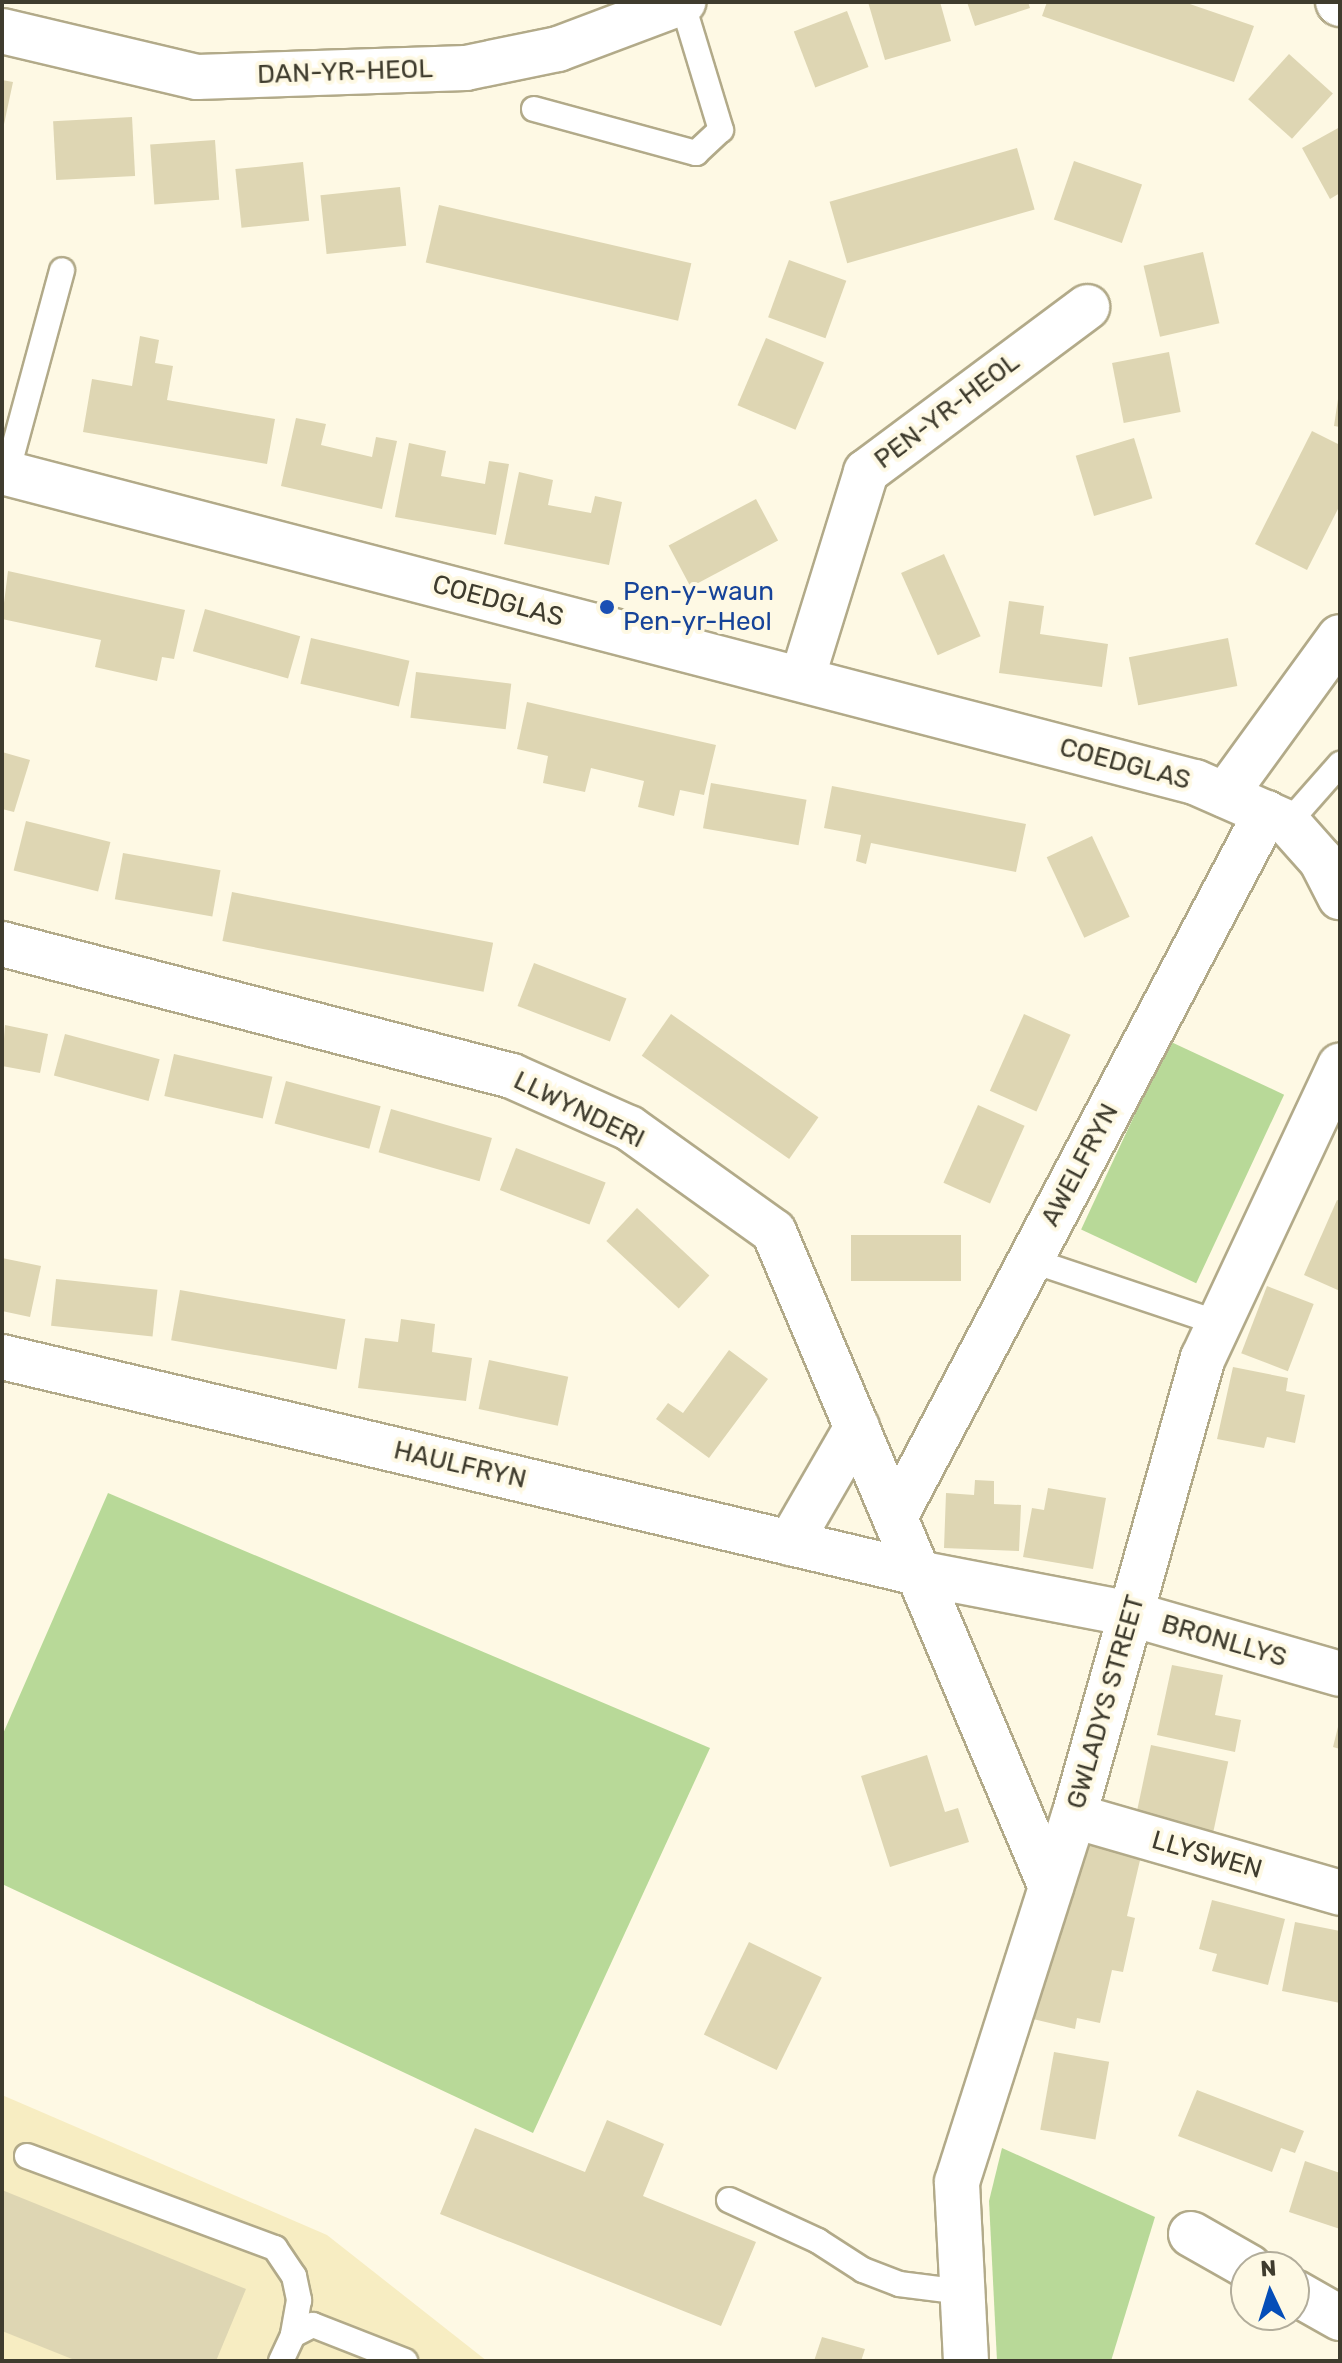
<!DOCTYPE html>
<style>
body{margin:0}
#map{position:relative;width:1342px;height:2363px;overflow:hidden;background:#fef9e4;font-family:Rubik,sans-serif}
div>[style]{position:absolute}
.built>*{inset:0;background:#f7edc2}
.green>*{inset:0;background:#b8d998;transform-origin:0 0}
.building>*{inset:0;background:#ded6b3;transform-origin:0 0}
.roads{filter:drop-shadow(2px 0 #b2aa89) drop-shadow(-2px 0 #b2aa89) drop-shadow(0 2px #b2aa89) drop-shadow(0 -2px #b2aa89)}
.service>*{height:24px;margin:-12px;padding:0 12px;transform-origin:12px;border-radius:12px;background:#fff}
.minor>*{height:44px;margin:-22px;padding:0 22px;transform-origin:22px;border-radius:22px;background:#fff}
.dots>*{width:22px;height:22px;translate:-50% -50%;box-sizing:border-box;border:4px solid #fef9e4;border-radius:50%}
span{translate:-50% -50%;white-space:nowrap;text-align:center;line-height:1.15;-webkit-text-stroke:8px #fef9e4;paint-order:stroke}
.street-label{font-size:26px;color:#3f3c2e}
.transit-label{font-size:26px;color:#164399}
.left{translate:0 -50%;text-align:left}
.frame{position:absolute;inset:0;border:4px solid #3f3c2e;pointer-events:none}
.north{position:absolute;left:1230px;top:2251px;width:80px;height:80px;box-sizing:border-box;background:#fef9e4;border:2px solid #b2ad9b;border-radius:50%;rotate:356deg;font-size:22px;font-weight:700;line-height:32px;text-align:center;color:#3f3c2e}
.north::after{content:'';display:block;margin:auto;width:28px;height:36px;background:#054eb8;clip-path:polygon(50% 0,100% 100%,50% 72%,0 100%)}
</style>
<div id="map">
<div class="built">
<div style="clip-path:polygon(2px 2095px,327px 2235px,487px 2361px,2px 2361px)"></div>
</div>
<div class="green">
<div style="left:1169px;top:1041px;width:127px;height:208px;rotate:25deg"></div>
<div style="clip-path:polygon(108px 1493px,710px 1748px,533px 2133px,2px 1884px,2px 1736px)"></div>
<div style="clip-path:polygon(1002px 2148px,1155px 2217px,1111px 2361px,997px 2361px,989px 2201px)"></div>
</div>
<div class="building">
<div style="clip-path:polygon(868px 2px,940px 2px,951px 41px,885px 60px)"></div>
<div style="clip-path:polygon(967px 2px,1028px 2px,1030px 8px,975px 26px)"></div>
<div style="clip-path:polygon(1047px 2px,1184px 2px,1254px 26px,1234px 82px,1042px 16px)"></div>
<div style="left:847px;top:11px;width:60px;height:57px;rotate:69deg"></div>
<div style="left:1289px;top:54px;width:59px;height:61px;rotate:42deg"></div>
<div style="clip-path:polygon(2px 80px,13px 82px,3px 129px,2px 129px)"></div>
<div style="left:132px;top:117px;width:59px;height:79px;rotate:87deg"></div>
<div style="clip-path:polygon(1340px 127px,1340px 193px,1330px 199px,1302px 148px)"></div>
<div style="left:215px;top:140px;width:60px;height:65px;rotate:86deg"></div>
<div style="left:1017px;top:148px;width:64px;height:195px;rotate:74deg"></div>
<div style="left:1074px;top:161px;width:72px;height:62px;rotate:19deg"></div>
<div style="left:303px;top:162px;width:59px;height:68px;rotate:84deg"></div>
<div style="left:400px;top:187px;width:59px;height:80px;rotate:84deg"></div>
<div style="left:439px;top:205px;width:259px;height:59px;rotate:13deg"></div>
<div style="left:1203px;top:252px;width:73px;height:61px;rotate:77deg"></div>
<div style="left:789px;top:260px;width:61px;height:61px;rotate:20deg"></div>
<div style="clip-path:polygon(140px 336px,159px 340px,155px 363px,173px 366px,167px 400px,275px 419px,267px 464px,83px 432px,92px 379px,132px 386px)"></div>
<div style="left:766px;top:338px;width:63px;height:73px;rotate:23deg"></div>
<div style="left:1169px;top:352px;width:61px;height:58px;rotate:79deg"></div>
<div style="clip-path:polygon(1338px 399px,1340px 399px,1340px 427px,1334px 426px)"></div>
<div style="clip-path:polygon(296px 418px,326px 424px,321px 445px,372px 457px,376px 437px,397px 441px,382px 509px,281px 486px)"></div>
<div style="clip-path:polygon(1312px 431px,1340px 445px,1340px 505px,1307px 570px,1255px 544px)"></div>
<div style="left:1134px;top:438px;width:63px;height:61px;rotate:73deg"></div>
<div style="clip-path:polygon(409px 443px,446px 451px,441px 476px,485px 484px,489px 461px,509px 464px,496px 535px,395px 517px)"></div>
<div style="clip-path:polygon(519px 472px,553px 480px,548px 505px,591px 513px,595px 496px,622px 502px,609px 565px,504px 544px)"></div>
<div style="left:756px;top:499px;width:47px;height:99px;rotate:62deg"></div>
<div style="left:944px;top:554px;width:90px;height:47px;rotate:66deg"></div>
<div style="clip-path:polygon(8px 571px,185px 610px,174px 659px,162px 657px,157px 681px,95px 667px,101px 640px,2px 619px)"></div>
<div style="clip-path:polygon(1009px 601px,1044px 606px,1040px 634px,1108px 644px,1102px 687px,999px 673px)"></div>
<div style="left:205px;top:609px;width:99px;height:44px;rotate:16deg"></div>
<div style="left:311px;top:638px;width:101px;height:47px;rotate:13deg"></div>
<div style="left:1228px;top:638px;width:49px;height:101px;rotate:79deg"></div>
<div style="left:416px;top:672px;width:96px;height:46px;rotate:7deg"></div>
<div style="clip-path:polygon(527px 702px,716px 745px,704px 795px,680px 790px,674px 816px,638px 807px,644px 781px,591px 768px,585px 792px,543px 783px,548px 756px,517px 749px)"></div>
<div style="clip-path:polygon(2px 752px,30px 760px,14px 812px,2px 809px)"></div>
<div style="left:711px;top:783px;width:97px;height:46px;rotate:10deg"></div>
<div style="clip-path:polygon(832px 786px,1026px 824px,1016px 872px,871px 843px,866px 864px,856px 861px,861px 835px,824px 828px)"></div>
<div style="left:26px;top:821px;width:87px;height:51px;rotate:14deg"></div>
<div style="left:1092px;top:836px;width:89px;height:50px;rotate:65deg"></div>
<div style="left:123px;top:853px;width:99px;height:47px;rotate:10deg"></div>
<div style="left:232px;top:892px;width:266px;height:50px;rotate:11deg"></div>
<div style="left:534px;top:963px;width:99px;height:46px;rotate:21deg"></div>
<div style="left:671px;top:1014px;width:180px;height:51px;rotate:35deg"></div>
<div style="left:1024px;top:1014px;width:51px;height:84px;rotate:24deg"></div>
<div style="clip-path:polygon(5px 1025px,48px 1034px,40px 1073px,2px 1066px)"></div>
<div style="left:65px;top:1034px;width:98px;height:43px;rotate:15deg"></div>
<div style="left:174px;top:1054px;width:101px;height:43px;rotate:13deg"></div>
<div style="left:286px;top:1081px;width:98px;height:44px;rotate:15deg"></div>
<div style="left:978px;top:1105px;width:51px;height:85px;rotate:24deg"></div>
<div style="left:391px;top:1109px;width:105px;height:45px;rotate:16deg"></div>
<div style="left:516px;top:1148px;width:96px;height:45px;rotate:21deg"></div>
<div style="clip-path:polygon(1337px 1200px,1340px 1201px,1340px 1291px,1304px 1275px)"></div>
<div style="left:637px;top:1208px;width:99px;height:45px;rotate:43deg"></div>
<div style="left:851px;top:1235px;width:110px;height:46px"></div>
<div style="clip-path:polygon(2px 1258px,41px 1266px,30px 1317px,2px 1311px)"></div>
<div style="left:56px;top:1279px;width:102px;height:47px;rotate:6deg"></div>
<div style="left:1267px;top:1286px;width:50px;height:72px;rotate:21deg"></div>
<div style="left:180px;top:1290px;width:168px;height:51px;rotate:10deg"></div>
<div style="clip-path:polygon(401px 1319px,435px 1324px,432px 1352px,472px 1358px,466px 1401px,358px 1388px,365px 1338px,398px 1342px)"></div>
<div style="clip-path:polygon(729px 1350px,768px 1379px,709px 1458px,656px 1419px,668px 1403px,683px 1413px)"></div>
<div style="left:489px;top:1360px;width:81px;height:50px;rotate:12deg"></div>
<div style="clip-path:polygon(1233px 1367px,1288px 1378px,1286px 1391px,1305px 1395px,1295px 1443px,1267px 1437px,1264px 1448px,1217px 1439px)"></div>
<div style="clip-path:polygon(975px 1480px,994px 1481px,994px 1504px,1021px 1505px,1019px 1551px,944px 1548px,946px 1493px,974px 1495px)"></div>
<div style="clip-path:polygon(1048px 1488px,1106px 1498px,1093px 1569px,1023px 1557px,1032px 1508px,1044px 1510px)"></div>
<div style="clip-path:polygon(1172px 1665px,1223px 1675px,1215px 1715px,1241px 1720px,1235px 1752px,1157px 1735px)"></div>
<div style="clip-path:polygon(1339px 1723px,1340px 1723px,1340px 1749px,1333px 1747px)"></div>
<div style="left:1151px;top:1745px;width:79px;height:73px;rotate:12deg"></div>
<div style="clip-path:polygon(927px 1755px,945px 1812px,958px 1808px,969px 1842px,890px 1867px,861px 1776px)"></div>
<div style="clip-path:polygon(1074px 1842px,1141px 1856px,1127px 1916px,1135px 1918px,1123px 1972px,1112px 1970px,1100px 2023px,1077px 2018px,1075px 2029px,1033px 2019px)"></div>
<div style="clip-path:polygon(1212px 1900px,1285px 1919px,1268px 1985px,1212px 1971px,1217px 1954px,1199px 1949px)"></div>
<div style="clip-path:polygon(1295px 1922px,1340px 1931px,1340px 2003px,1282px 1991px)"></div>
<div style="left:749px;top:1942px;width:81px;height:103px;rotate:26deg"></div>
<div style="left:1054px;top:2052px;width:56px;height:79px;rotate:10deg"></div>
<div style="clip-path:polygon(1197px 2090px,1304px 2131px,1295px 2153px,1281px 2148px,1272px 2172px,1178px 2136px)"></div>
<div style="clip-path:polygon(607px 2120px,664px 2144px,643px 2196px,756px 2242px,721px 2326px,440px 2214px,475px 2128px,585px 2172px)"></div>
<div style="clip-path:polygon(1305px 2161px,1340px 2173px,1340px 2229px,1289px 2212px)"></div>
<div style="clip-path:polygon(2px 2190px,246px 2289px,216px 2361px,77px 2361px,2px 2331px)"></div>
<div style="clip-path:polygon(822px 2337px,865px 2349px,861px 2361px,814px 2361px)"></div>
</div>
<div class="roads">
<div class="service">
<div style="left:534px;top:109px;width:168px;rotate:15.2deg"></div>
<div style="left:696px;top:153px;width:34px;rotate:-43deg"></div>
<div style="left:721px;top:130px;width:134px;rotate:-106.9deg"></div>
<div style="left:7px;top:473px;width:210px;rotate:-74.8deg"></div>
<div style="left:1288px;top:823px;width:79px;rotate:-48.6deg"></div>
<div style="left:1030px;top:1260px;width:198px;rotate:18.5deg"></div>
<div style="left:27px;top:2156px;width:265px;rotate:20.4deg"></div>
<div style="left:275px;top:2248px;width:34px;rotate:56deg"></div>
<div style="left:294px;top:2276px;width:25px;rotate:78deg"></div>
<div style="left:299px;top:2300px;width:36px;rotate:100deg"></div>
<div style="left:729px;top:2200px;width:98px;rotate:24.7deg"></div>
<div style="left:818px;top:2241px;width:54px;rotate:32.8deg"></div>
<div style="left:863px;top:2270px;width:39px;rotate:21deg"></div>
<div style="left:899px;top:2284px;width:64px;rotate:7.2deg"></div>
<div style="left:281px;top:2361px;width:29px;rotate:-65deg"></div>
<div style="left:293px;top:2335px;width:22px;rotate:-27deg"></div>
<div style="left:313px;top:2325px;width:99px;rotate:21.4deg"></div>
</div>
<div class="minor">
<div style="left:1338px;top:2px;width:3px;rotate:45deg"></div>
<div style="left:2px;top:31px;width:200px;rotate:13.3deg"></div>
<div style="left:197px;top:77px;width:269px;rotate:-1.9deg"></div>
<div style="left:466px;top:68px;width:94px;rotate:-11.7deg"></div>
<div style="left:558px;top:49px;width:134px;rotate:-20.6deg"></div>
<div style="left:2px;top:472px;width:1233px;rotate:14.57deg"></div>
<div style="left:1195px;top:782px;width:102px;rotate:23.8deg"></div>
<div style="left:1288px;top:823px;width:50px;rotate:48.3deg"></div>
<div style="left:1321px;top:860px;width:42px;rotate:62.8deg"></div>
<div style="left:802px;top:679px;width:217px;rotate:-72.8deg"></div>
<div style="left:866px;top:472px;width:276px;rotate:-36.7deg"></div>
<div style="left:1225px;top:795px;width:195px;rotate:-54deg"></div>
<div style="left:2px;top:944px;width:527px;rotate:14.51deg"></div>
<div style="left:512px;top:1076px;width:128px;rotate:24deg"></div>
<div style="left:629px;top:1128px;width:178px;rotate:35.6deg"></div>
<div style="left:774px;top:1232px;width:711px;rotate:67.08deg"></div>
<div style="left:2px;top:1357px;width:941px;rotate:13.27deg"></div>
<div style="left:918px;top:1573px;width:217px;rotate:10.9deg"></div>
<div style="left:1131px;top:1614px;width:217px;rotate:16deg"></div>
<div style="left:895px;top:1517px;width:796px;rotate:-62.21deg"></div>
<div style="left:790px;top:1543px;width:134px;rotate:-60deg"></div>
<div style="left:1074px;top:1816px;width:277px;rotate:16.1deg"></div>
<div style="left:1191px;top:2234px;width:67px;rotate:29.6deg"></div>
<div style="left:1294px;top:2292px;width:53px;rotate:29.5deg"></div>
<div style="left:966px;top:2361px;width:179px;rotate:-92.9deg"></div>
<div style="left:957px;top:2182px;width:384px;rotate:-72.3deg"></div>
<div style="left:1074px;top:1816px;width:476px;rotate:-74.3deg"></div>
<div style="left:1203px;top:1358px;width:323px;rotate:-64.9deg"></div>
</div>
</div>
<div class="dots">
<div style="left:607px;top:607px;background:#1a4fb4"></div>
</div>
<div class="street-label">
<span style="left:345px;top:72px;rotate:-2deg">DAN-YR-HEOL</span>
<span style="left:947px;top:411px;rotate:-37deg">PEN-YR-HEOL</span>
<span style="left:498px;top:601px;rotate:15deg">COEDGLAS</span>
<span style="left:1125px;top:764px;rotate:15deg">COEDGLAS</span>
<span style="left:579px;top:1110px;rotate:26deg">LLWYNDERI</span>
<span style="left:1080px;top:1165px;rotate:-62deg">AWELFRYN</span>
<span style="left:460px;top:1465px;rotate:13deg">HAULFRYN</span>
<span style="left:1224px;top:1641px;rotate:16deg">BRONLLYS</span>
<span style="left:1106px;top:1702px;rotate:-74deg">GWLADYS STREET</span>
<span style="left:1207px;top:1855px;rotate:16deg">LLYSWEN</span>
</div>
<div class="transit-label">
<span class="left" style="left:623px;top:607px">Pen-y-waun<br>Pen-yr-Heol</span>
</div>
<div class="frame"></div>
<div class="north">N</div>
</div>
